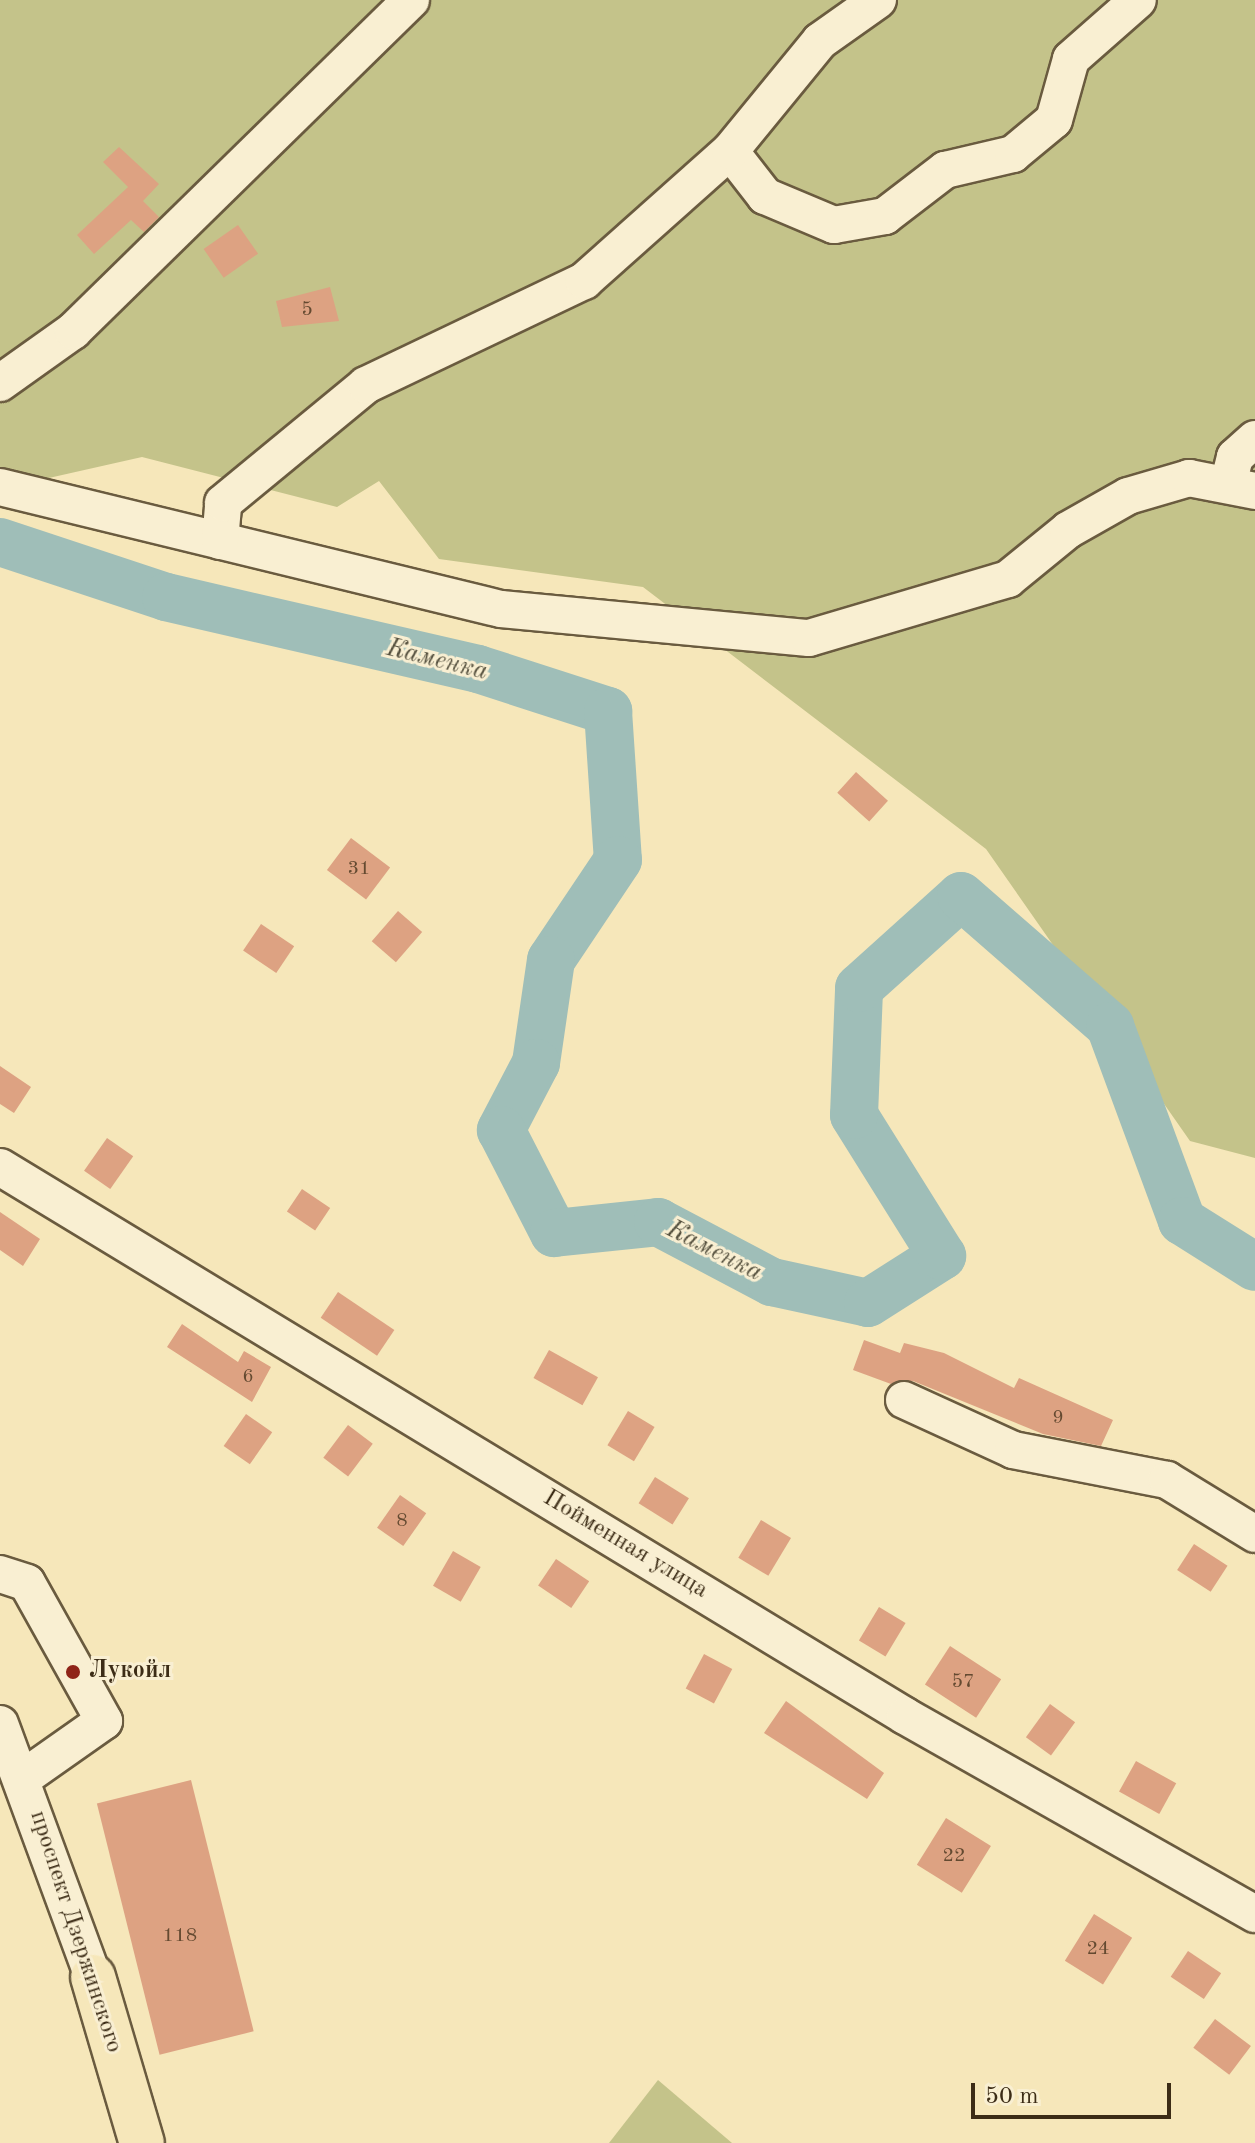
<!DOCTYPE html>
<meta charset="utf-8">
<style>
body{margin:0}
#map{position:relative;width:1255px;height:2143px;overflow:hidden;background:#f6e7ba;font-family:"Old Standard TT",serif}
div>[style]{position:absolute}
.green>*{inset:0;background:#c4c38a}
.river>*{height:48px;margin:-24px;padding:0 24px;transform-origin:24px;border-radius:24px;background:#9fbeb8}
.building>*{inset:0;background:#dda282;transform-origin:0 0}
.roads{filter:drop-shadow(2px 0 #6a5b3f) drop-shadow(-2px 0 #6a5b3f) drop-shadow(0 2px #6a5b3f) drop-shadow(0 -2px #6a5b3f)}
.minor>*{height:36px;margin:-18px;padding:0 18px;transform-origin:18px;border-radius:18px;background:#f9efd2}
.major>*{height:44px;margin:-22px;padding:0 22px;transform-origin:22px;border-radius:22px;background:#f6e7ba}
.dots>*{width:22px;height:22px;translate:-50% -50%;box-sizing:border-box;border:4px solid #f9efd2;border-radius:50%}
span{translate:-50% -50%;white-space:nowrap;text-align:center;line-height:1.15;-webkit-text-stroke:6px #f9efd2;paint-order:stroke}
.number-label{font-size:20px;color:#644a31}
.number-label span{-webkit-text-stroke-width:0}
.street-label{font-size:24px;color:#3c2c16}
.poi-label{font-size:24px;color:#3c2c16;font-weight:700}
.left{translate:0 -50%;text-align:left}
.water-label{font-size:26px;color:#55503e;font-style:italic}
.scale{position:absolute;left:971px;top:2083px;width:200px;height:36px;box-sizing:border-box;border:4px solid #3c2c16;border-top:0;padding-left:10px;font-size:24px;line-height:28px;white-space:nowrap;color:#3c2c16;-webkit-text-stroke:6px #f9efd2;paint-order:stroke}
</style>
<div id="map">
<div class="green">
<div style="clip-path:polygon(0 0,1255px 0,1255px 1158px,1190px 1141px,986px 849px,643px 587px,439px 559px,379px 481px,337px 507px,142px 457px,0 489px)"></div>
<div style="clip-path:polygon(658px 2080px,732px 2143px,609px 2143px)"></div>
</div>
<div class="river">
<div style="left:0;top:542px;width:175px;rotate:18.3deg"></div>
<div style="left:166px;top:597px;width:320px;rotate:13deg"></div>
<div style="left:478px;top:669px;width:137px;rotate:17.9deg"></div>
<div style="left:608px;top:711px;width:149px;rotate:86.2deg"></div>
<div style="left:618px;top:860px;width:120px;rotate:123.8deg"></div>
<div style="left:551px;top:960px;width:104px;rotate:98.3deg"></div>
<div style="left:536px;top:1063px;width:76px;rotate:117.6deg"></div>
<div style="left:501px;top:1130px;width:116px;rotate:62.8deg"></div>
<div style="left:554px;top:1233px;width:105px;rotate:-6deg"></div>
<div style="left:658px;top:1222px;width:129px;rotate:27.8deg"></div>
<div style="left:772px;top:1282px;width:98px;rotate:12.3deg"></div>
<div style="left:868px;top:1303px;width:88px;rotate:-32.4deg"></div>
<div style="left:942px;top:1256px;width:166px;rotate:-122deg"></div>
<div style="left:854px;top:1115px;width:127px;rotate:-87.7deg"></div>
<div style="left:859px;top:988px;width:137px;rotate:-42deg"></div>
<div style="left:961px;top:896px;width:198px;rotate:41.1deg"></div>
<div style="left:1110px;top:1026px;width:208px;rotate:69.7deg"></div>
<div style="left:1182px;top:1221px;width:86px;rotate:32.2deg"></div>
</div>
<div class="building">
<div style="clip-path:polygon(119px 147px,159px 184px,143px 201px,159px 217px,144px 232px,131px 220px,94px 254px,77px 235px,128px 187px,103px 162px)"></div>
<div style="left:238px;top:225px;width:35px;height:42px;rotate:55deg"></div>
<div style="clip-path:polygon(330px 287px,339px 321px,282px 327px,276px 301px)"></div>
<div style="left:856px;top:772px;width:43px;height:28px;rotate:42deg"></div>
<div style="left:351px;top:838px;width:49px;height:40px;rotate:37deg"></div>
<div style="left:398px;top:911px;width:32px;height:40px;rotate:41deg"></div>
<div style="left:261px;top:924px;width:40px;height:32px;rotate:34deg"></div>
<div style="clip-path:polygon(0 1066px,31px 1087px,14px 1113px,0 1104px)"></div>
<div style="left:107px;top:1138px;width:32px;height:40px;rotate:35deg"></div>
<div style="left:302px;top:1189px;width:34px;height:27px;rotate:34deg"></div>
<div style="clip-path:polygon(0 1212px,40px 1239px,23px 1266px,0 1250px)"></div>
<div style="left:338px;top:1292px;width:68px;height:31px;rotate:34deg"></div>
<div style="clip-path:polygon(182px 1324px,238px 1362px,244px 1351px,271px 1367px,252px 1402px,167px 1347px)"></div>
<div style="clip-path:polygon(864px 1340px,900px 1353px,904px 1343px,944px 1353px,1014px 1388px,1019px 1378px,1113px 1420px,1101px 1446px,1043px 1434px,913px 1381px,891px 1384px,853px 1370px)"></div>
<div style="left:549px;top:1350px;width:56px;height:32px;rotate:29deg"></div>
<div style="left:628px;top:1411px;width:31px;height:40px;rotate:31deg"></div>
<div style="left:246px;top:1414px;width:32px;height:39px;rotate:35deg"></div>
<div style="left:348px;top:1425px;width:31px;height:41px;rotate:37deg"></div>
<div style="left:655px;top:1477px;width:40px;height:31px;rotate:32deg"></div>
<div style="left:400px;top:1495px;width:32px;height:40px;rotate:35deg"></div>
<div style="left:761px;top:1520px;width:35px;height:44px;rotate:31deg"></div>
<div style="left:1194px;top:1544px;width:40px;height:31px;rotate:33deg"></div>
<div style="left:453px;top:1551px;width:32px;height:40px;rotate:30deg"></div>
<div style="left:556px;top:1559px;width:40px;height:32px;rotate:34deg"></div>
<div style="left:879px;top:1607px;width:31px;height:39px;rotate:31deg"></div>
<div style="left:950px;top:1646px;width:61px;height:46px;rotate:33deg"></div>
<div style="left:704px;top:1654px;width:32px;height:39px;rotate:28deg"></div>
<div style="clip-path:polygon(786px 1701px,884px 1773px,867px 1799px,764px 1733px)"></div>
<div style="left:1050px;top:1704px;width:31px;height:41px;rotate:36deg"></div>
<div style="left:1136px;top:1761px;width:46px;height:35px;rotate:29deg"></div>
<div style="left:191px;top:1780px;width:259px;height:97px;rotate:76deg"></div>
<div style="left:946px;top:1818px;width:53px;height:55px;rotate:32deg"></div>
<div style="left:1094px;top:1914px;width:45px;height:55px;rotate:32deg"></div>
<div style="left:1188px;top:1951px;width:40px;height:31px;rotate:34deg"></div>
<div style="left:1215px;top:2019px;width:45px;height:36px;rotate:37deg"></div>
</div>
<div class="roads">
<div class="minor">
<div style="left:730px;top:151px;width:57px;rotate:52.1deg"></div>
<div style="left:765px;top:196px;width:75px;rotate:22.8deg"></div>
<div style="left:834px;top:225px;width:52px;rotate:-10deg"></div>
<div style="left:885px;top:216px;width:76px;rotate:-37.5deg"></div>
<div style="left:945px;top:170px;width:70px;rotate:-13.2deg"></div>
<div style="left:1013px;top:154px;width:53px;rotate:-39.7deg"></div>
<div style="left:1054px;top:120px;width:63px;rotate:-74.4deg"></div>
<div style="left:1071px;top:59px;width:89px;rotate:-41.4deg"></div>
<div style="left:0;top:383px;width:90px;rotate:-35.5deg"></div>
<div style="left:73px;top:331px;width:473px;rotate:-44.4deg"></div>
<div style="left:1228px;top:485px;width:29px;rotate:-76deg"></div>
<div style="left:1235px;top:457px;width:27px;rotate:-42deg"></div>
<div style="left:0;top:487px;width:516px;rotate:13.69deg"></div>
<div style="left:501px;top:609px;width:309px;rotate:5.4deg"></div>
<div style="left:809px;top:638px;width:208px;rotate:-16.5deg"></div>
<div style="left:1008px;top:579px;width:77px;rotate:-39.2deg"></div>
<div style="left:1068px;top:530px;width:69px;rotate:-29.5deg"></div>
<div style="left:1128px;top:496px;width:64px;rotate:-16.4deg"></div>
<div style="left:1189px;top:478px;width:67px;rotate:11.1deg"></div>
<div style="left:220px;top:541px;width:38px;rotate:-85deg"></div>
<div style="left:223px;top:503px;width:185px;rotate:-39.5deg"></div>
<div style="left:366px;top:385px;width:242px;rotate:-25.5deg"></div>
<div style="left:584px;top:281px;width:195px;rotate:-41.7deg"></div>
<div style="left:730px;top:151px;width:142px;rotate:-50.7deg"></div>
<div style="left:820px;top:41px;width:71px;rotate:-35.3deg"></div>
<div style="left:0;top:1167px;width:1059px;rotate:31.24deg"></div>
<div style="left:905px;top:1716px;width:402px;rotate:29.5deg"></div>
<div style="left:904px;top:1400px;width:120px;rotate:24.6deg"></div>
<div style="left:1013px;top:1450px;width:157px;rotate:11deg"></div>
<div style="left:1167px;top:1480px;width:103px;rotate:31.5deg"></div>
<div style="left:0;top:1574px;width:28px;rotate:18deg"></div>
<div style="left:27px;top:1583px;width:158px;rotate:60.8deg"></div>
<div style="left:104px;top:1721px;width:99px;rotate:144.9deg"></div>
<div style="left:0;top:1724px;width:270px;rotate:69.8deg"></div>
</div>
<div class="major">
<div style="left:93px;top:1977px;width:173px;rotate:73.6deg"></div>
</div>
</div>
<div class="dots">
<div style="left:73px;top:1672px;background:#8f2418"></div>
</div>
<div class="number-label">
<span style="left:307px;top:310px">5</span>
<span style="left:359px;top:869px">31</span>
<span style="left:248px;top:1377px">6</span>
<span style="left:1058px;top:1418px">9</span>
<span style="left:402px;top:1521px">8</span>
<span style="left:963px;top:1682px">57</span>
<span style="left:954px;top:1856px">22</span>
<span style="left:180px;top:1936px">118</span>
<span style="left:1098px;top:1949px">24</span>
</div>
<div class="street-label">
<span style="left:625px;top:1545px;rotate:31deg">Пойменная улица</span>
<span style="left:75px;top:1932px;rotate:72deg">проспект Дзержинского</span>
</div>
<div class="poi-label">
<span class="left" style="left:89px;top:1672px">Лукойл</span>
</div>
<div class="water-label">
<span style="left:437px;top:661px;rotate:14deg">Каменка</span>
<span style="left:714px;top:1252px;rotate:27deg">Каменка</span>
</div>
<div class="scale">50 m</div>
</div>
